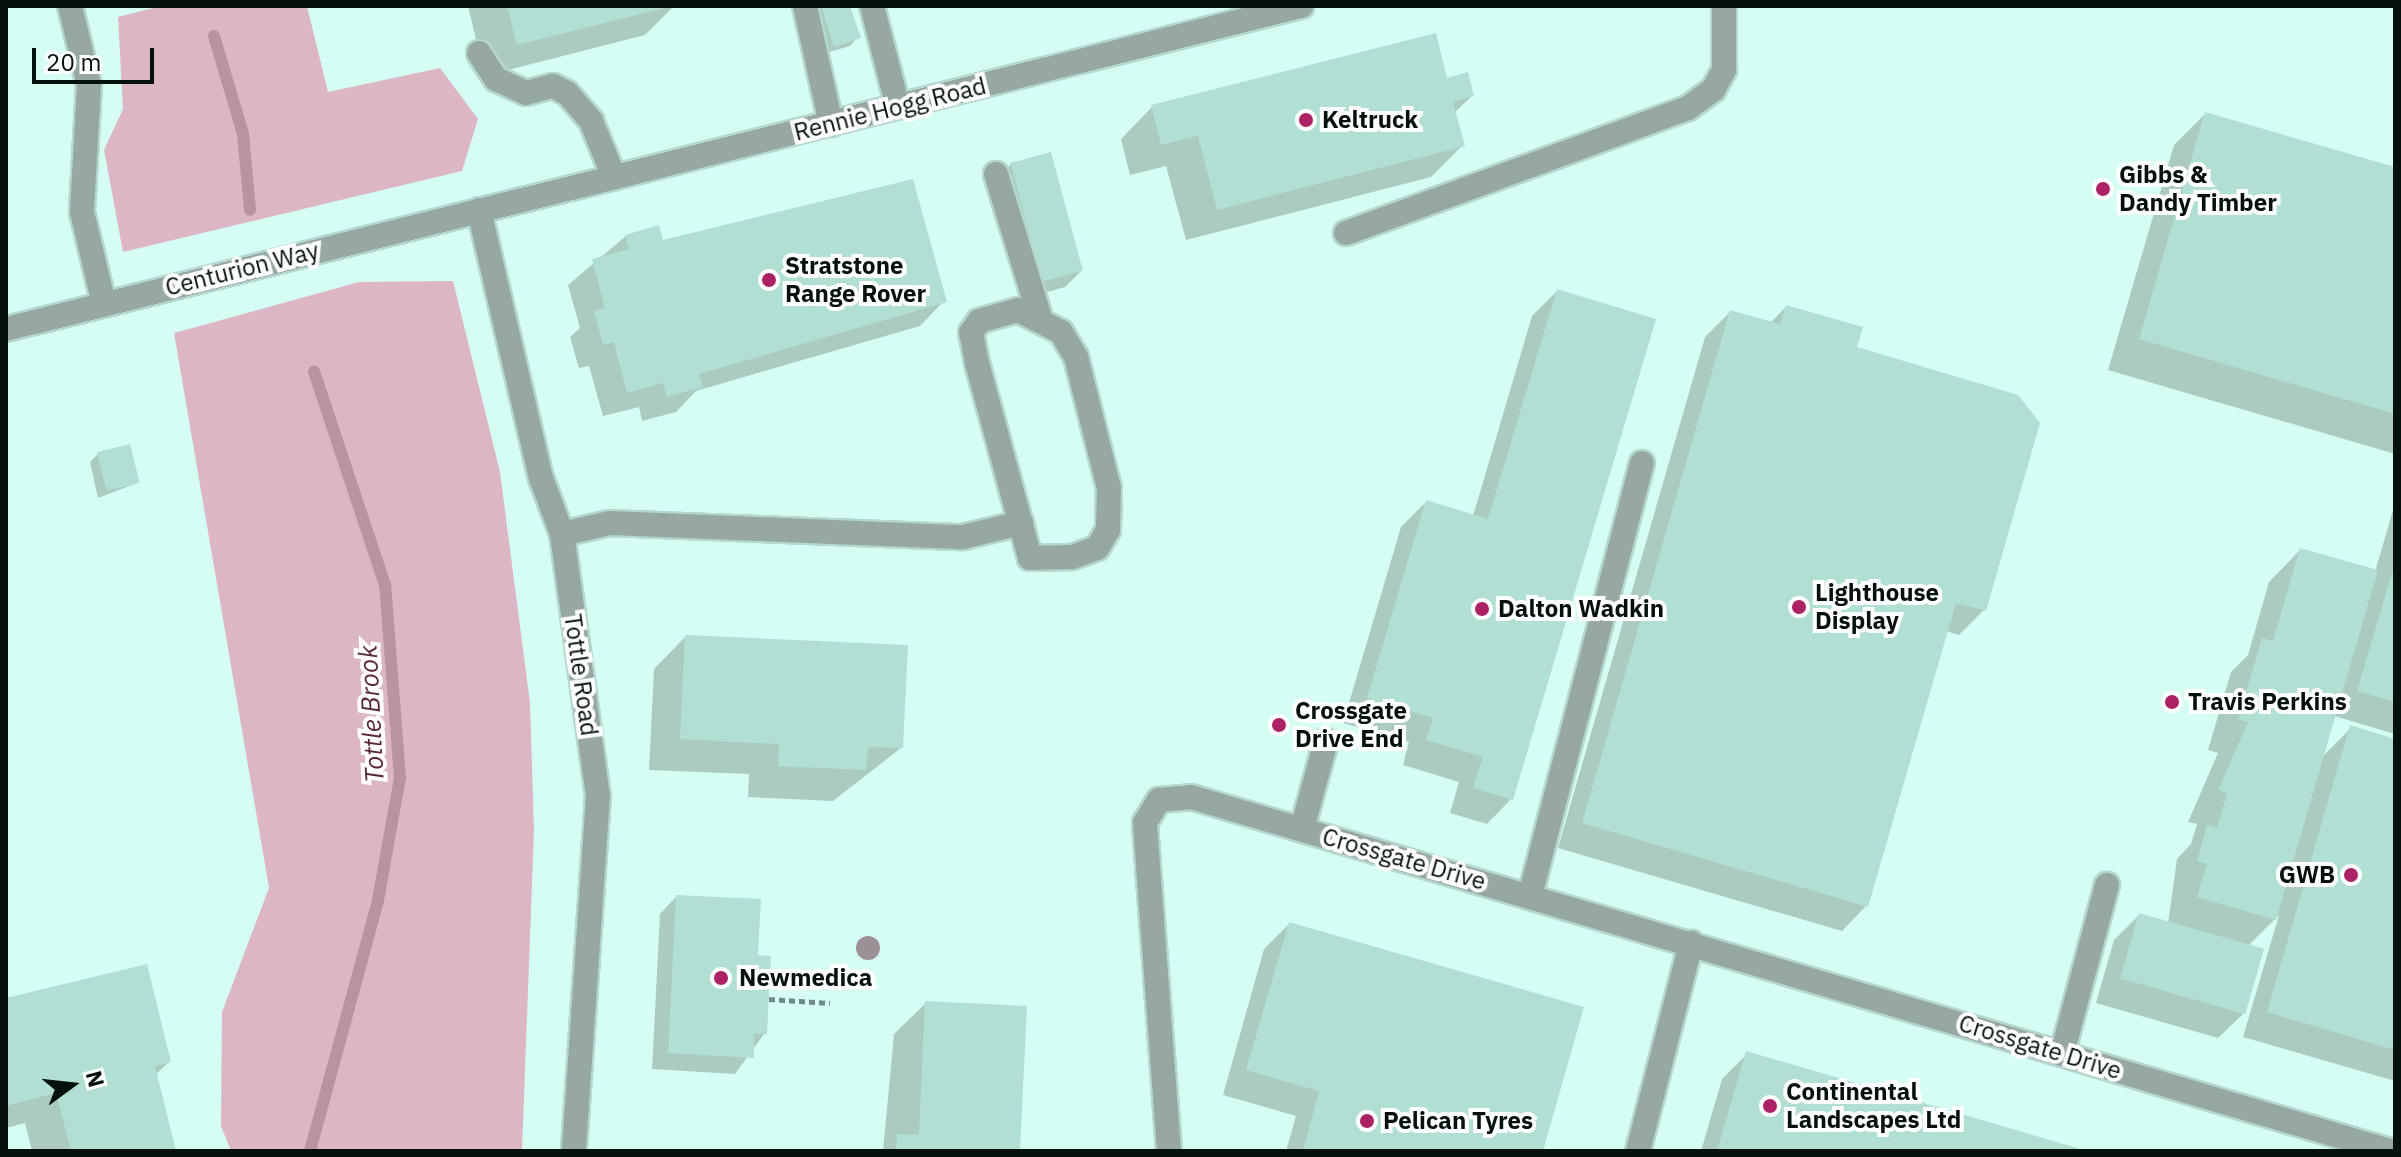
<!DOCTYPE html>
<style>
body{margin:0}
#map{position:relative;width:2401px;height:1157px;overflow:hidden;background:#d6fdf3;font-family:"IBM Plex Sans",sans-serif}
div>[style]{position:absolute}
.green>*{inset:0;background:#dcb7c3}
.shadow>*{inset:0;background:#0003}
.stream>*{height:12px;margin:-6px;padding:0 6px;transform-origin:6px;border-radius:6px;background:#ba93a0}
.building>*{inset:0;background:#b2dfd4;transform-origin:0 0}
.path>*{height:5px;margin-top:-2.5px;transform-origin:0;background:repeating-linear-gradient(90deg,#708b84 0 6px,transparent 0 10px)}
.roads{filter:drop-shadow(2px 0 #b4d7ce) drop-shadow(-2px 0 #b4d7ce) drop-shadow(0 2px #b4d7ce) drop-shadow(0 -2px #b4d7ce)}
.service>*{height:24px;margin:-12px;padding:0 12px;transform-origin:12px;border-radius:12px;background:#97a7a2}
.minor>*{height:24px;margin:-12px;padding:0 12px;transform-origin:12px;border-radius:12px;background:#97a7a2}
.trees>*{width:24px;height:24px;margin:-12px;border-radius:50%;background:#9c9097}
.dots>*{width:22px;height:22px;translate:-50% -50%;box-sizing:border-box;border:4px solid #fff;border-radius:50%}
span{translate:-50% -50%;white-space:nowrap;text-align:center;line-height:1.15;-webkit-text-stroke:8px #fff;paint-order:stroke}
.street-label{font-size:24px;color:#04110e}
.poi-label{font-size:24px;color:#04110e;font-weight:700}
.left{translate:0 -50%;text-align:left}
.right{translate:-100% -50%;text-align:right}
.water-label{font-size:26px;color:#5b283c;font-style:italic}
.frame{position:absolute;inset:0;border:8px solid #04110e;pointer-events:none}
.north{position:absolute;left:32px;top:1045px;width:80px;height:80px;-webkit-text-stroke:6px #fff;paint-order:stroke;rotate:75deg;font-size:22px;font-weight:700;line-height:32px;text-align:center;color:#04110e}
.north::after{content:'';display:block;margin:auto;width:28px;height:36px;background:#04110e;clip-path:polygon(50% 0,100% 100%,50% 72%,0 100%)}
.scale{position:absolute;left:32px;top:48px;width:122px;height:36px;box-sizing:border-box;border:4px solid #04110e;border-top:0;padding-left:10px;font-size:24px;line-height:28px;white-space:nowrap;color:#04110e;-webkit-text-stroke:6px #fff;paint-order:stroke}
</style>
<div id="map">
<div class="green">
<div style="clip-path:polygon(161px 6px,307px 6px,328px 92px,440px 68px,478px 119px,462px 171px,123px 252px,104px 150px,123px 109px,118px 17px)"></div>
<div style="clip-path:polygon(453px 281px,500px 472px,530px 703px,534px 830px,522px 1151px,231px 1151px,221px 1126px,222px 1012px,269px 888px,174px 333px,359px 282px)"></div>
</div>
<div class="shadow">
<div style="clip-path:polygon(468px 6px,674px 6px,645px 35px,485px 76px)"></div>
<div style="clip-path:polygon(821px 6px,848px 6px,858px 37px,850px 46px,826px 53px,814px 13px)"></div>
<div style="clip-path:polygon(1445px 80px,1472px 96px,1454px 113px,1462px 146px,1431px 177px,1186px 240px,1166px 166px,1130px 175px,1121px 139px,1152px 107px)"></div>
<div style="clip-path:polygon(2205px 114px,2395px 169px,2395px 454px,2108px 370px,2174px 145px)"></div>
<div style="clip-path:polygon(1011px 164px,1082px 270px,1065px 287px,1025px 298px,994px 181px)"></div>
<div style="clip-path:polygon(626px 236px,662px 242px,944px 301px,920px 326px,696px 391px,676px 412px,642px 421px,639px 407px,603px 416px,589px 366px,579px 368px,570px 337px,580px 328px,568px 285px)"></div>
<div style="clip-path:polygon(1557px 291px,1511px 799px,1487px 824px,1450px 813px,1459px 782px,1403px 765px,1409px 742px,1343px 723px,1401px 527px,1426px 502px,1473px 516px,1532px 316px)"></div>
<div style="clip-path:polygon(1786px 307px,1855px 349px,1984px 610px,1959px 635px,1946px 631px,1866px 906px,1842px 931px,1558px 848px,1705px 337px,1730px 312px,1770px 323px)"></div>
<div style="clip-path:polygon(98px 454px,137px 483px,98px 498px,90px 462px)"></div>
<div style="clip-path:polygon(2395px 503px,2395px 734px,2334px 716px,2322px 757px,2351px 728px,2395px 741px,2395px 1081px,2243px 1037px,2279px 915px,2247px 947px,2243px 1014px,2218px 1038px,2096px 1003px,2114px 940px,2139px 915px,2168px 924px,2177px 859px,2191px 844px,2197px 824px,2188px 822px,2218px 753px,2208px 750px,2231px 672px,2248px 655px,2269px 582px,2300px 550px,2375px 572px)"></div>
<div style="clip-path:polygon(685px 637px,901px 748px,833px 801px,748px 797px,749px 774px,649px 770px,654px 669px)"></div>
<div style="clip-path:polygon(676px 897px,765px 1033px,735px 1074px,652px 1069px,660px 914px)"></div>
<div style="clip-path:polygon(1289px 924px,1541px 1151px,1286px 1151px,1296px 1116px,1223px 1095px,1264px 949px)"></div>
<div style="clip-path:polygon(6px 1000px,169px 1062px,155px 1075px,173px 1151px,32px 1151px,25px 1123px,6px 1128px)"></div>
<div style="clip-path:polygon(926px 1003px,1018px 1151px,883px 1151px,894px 1034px)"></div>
<div style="clip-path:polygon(1747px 1054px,2078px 1151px,1701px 1151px,1722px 1079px)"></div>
</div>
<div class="stream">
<div style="left:214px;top:36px;width:102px;rotate:73.5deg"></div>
<div style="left:243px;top:134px;width:76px;rotate:84.7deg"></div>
<div style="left:310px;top:1151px;width:260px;rotate:-74.8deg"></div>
<div style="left:378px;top:900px;width:124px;rotate:-79.8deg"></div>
<div style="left:400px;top:778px;width:194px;rotate:-94.4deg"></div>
<div style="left:385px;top:585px;width:225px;rotate:-108.4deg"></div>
</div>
<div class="building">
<div style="clip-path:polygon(507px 6px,667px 6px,668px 7px,517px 45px)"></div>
<div style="clip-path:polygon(821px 6px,850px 6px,861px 38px,834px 47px)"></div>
<div style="clip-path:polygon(1436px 33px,1447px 78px,1468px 72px,1474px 96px,1453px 102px,1465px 146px,1217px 210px,1198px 136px,1161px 145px,1151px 105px)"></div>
<div style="clip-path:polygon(2205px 112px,2395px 167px,2395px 414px,2139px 339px)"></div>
<div style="left:1051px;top:152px;width:123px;height:42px;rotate:75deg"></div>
<div style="clip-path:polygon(913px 179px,947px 302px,699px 374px,703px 387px,667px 397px,663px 383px,627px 393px,614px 342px,603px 345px,594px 311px,605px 308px,592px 259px,629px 249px,625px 235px,659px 225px,663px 240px)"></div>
<div style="clip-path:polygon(1557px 289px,1656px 319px,1513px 800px,1473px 788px,1483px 757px,1426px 740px,1433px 718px,1367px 698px,1426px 500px,1488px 519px)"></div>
<div style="clip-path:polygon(1786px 305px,1863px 327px,1857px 347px,2018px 395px,2040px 423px,1986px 611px,1956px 603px,1868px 907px,1582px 823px,1730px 310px,1780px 324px)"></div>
<div style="left:130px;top:444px;width:40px;height:34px;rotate:76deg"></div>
<div style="clip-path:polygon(2300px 548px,2378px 570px,2276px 920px,2197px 897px,2207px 864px,2197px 861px,2207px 825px,2217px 828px,2227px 793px,2218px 790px,2248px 722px,2238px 719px,2262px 638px,2273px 641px)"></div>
<div style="clip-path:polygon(2395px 563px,2395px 702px,2357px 691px)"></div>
<div style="clip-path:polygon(685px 635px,908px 645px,903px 748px,868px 747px,866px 770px,778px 766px,779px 744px,680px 739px)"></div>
<div style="clip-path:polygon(2350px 725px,2395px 739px,2395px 1050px,2267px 1012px)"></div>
<div style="clip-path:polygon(676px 895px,761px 899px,758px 955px,771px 956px,767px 1034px,754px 1034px,754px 1058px,668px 1053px)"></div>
<div style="left:2139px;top:913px;width:130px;height:68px;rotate:16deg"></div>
<div style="clip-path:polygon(1289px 922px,1584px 1007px,1543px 1151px,1303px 1151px,1319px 1091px,1246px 1070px)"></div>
<div style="clip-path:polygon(147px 964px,171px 1062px,155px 1066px,176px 1151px,71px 1151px,56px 1093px,6px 1106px,6px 998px)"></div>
<div style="clip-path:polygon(925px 1001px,1027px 1006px,1020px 1151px,896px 1151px,897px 1134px,919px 1135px)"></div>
<div style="clip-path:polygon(1746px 1051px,2084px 1150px,2084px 1151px,1717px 1151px)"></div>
</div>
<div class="path">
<div style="left:769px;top:999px;width:61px;rotate:3.8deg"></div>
</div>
<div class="roads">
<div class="service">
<div style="left:70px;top:6px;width:81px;rotate:76.5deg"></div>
<div style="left:89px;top:85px;width:127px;rotate:93.2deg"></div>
<div style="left:82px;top:212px;width:95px;rotate:76.6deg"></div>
<div style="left:805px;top:6px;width:121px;rotate:77.6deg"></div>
<div style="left:872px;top:6px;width:104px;rotate:75.6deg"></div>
<div style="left:479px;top:53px;width:31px;rotate:57deg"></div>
<div style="left:496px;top:79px;width:33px;rotate:25deg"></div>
<div style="left:526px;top:93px;width:28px;rotate:-15deg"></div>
<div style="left:553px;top:86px;width:16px;rotate:27deg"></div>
<div style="left:567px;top:93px;width:37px;rotate:49deg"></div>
<div style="left:591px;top:121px;width:61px;rotate:67.7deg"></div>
<div style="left:996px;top:174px;width:147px;rotate:73deg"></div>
<div style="left:1346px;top:233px;width:364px;rotate:-20.1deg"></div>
<div style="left:1688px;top:108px;width:31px;rotate:-36deg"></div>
<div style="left:1713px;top:90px;width:23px;rotate:-61deg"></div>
<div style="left:1724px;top:70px;width:64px;rotate:-90deg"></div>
<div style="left:1018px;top:310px;width:48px;rotate:27.1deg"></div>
<div style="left:1061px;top:332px;width:29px;rotate:59deg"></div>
<div style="left:1076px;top:357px;width:135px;rotate:75.9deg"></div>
<div style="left:1109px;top:488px;width:42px;rotate:91.4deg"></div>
<div style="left:1108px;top:530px;width:21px;rotate:121deg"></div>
<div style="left:1097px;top:548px;width:27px;rotate:160deg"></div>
<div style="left:1072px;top:557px;width:42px;rotate:178.6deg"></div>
<div style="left:1030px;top:558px;width:202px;rotate:-105.2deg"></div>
<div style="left:977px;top:363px;width:31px;rotate:-101deg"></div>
<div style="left:971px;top:333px;width:14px;rotate:-56deg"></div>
<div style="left:979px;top:321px;width:41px;rotate:-15.8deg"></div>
<div style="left:562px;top:534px;width:49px;rotate:-12.9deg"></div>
<div style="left:610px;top:523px;width:353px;rotate:2.3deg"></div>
<div style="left:963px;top:537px;width:60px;rotate:-13.6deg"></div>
<div style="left:1530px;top:896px;width:447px;rotate:-75.5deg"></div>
<div style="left:2062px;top:1054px;width:175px;rotate:-75.1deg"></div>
<div style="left:1169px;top:1151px;width:329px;rotate:-94.2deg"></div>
<div style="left:1145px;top:823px;width:27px;rotate:-59deg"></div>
<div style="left:1159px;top:800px;width:32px;rotate:-5deg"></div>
</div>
<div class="minor">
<div style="left:479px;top:210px;width:275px;rotate:77deg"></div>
<div style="left:541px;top:478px;width:60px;rotate:69.4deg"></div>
<div style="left:562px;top:534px;width:264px;rotate:82.2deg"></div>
<div style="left:598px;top:796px;width:356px;rotate:93.9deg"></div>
<div style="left:6px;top:329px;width:1335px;rotate:-14.01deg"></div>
<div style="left:1191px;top:797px;width:1250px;rotate:16.45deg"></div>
<div style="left:1302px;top:829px;width:91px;rotate:-74.7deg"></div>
<div style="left:1638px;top:1151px;width:215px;rotate:-75.7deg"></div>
</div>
</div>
<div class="trees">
<div style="left:868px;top:948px"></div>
</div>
<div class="dots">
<div style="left:1306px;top:120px;background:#ac2265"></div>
<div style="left:2103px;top:189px;background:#ac2265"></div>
<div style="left:769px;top:280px;background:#ac2265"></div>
<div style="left:1799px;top:607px;background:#ac2265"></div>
<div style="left:1482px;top:609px;background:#ac2265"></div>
<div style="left:2172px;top:702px;background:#ac2265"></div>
<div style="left:1279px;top:725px;background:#ac2265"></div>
<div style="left:2351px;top:875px;background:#ac2265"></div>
<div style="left:721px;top:978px;background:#ac2265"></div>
<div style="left:1770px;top:1106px;background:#ac2265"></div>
<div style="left:1367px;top:1121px;background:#ac2265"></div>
</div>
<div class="street-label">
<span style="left:890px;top:109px;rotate:-14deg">Rennie Hogg Road</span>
<span style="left:242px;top:269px;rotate:-14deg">Centurion Way</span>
<span style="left:581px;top:675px;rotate:82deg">Tottle Road</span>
<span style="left:1404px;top:859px;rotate:16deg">Crossgate Drive</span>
<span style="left:2040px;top:1047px;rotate:17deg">Crossgate Drive</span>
</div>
<div class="poi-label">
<span class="left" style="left:1322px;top:120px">Keltruck</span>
<span class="left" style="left:2119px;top:189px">Gibbs &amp;<br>Dandy Timber</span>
<span class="left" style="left:785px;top:280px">Stratstone<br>Range Rover</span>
<span class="left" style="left:1815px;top:607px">Lighthouse<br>Display</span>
<span class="left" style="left:1498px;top:609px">Dalton Wadkin</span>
<span class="left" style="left:2188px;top:702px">Travis Perkins</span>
<span class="left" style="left:1295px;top:725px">Crossgate<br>Drive End</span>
<span class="right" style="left:2335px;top:875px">GWB</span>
<span class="left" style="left:739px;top:978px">Newmedica</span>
<span class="left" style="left:1786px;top:1106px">Continental<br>Landscapes Ltd</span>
<span class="left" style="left:1383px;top:1121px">Pelican Tyres</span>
</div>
<div class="water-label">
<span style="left:371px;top:714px;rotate:-93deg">Tottle Brook</span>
</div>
<div class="frame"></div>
<div class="north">N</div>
<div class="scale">20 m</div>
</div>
